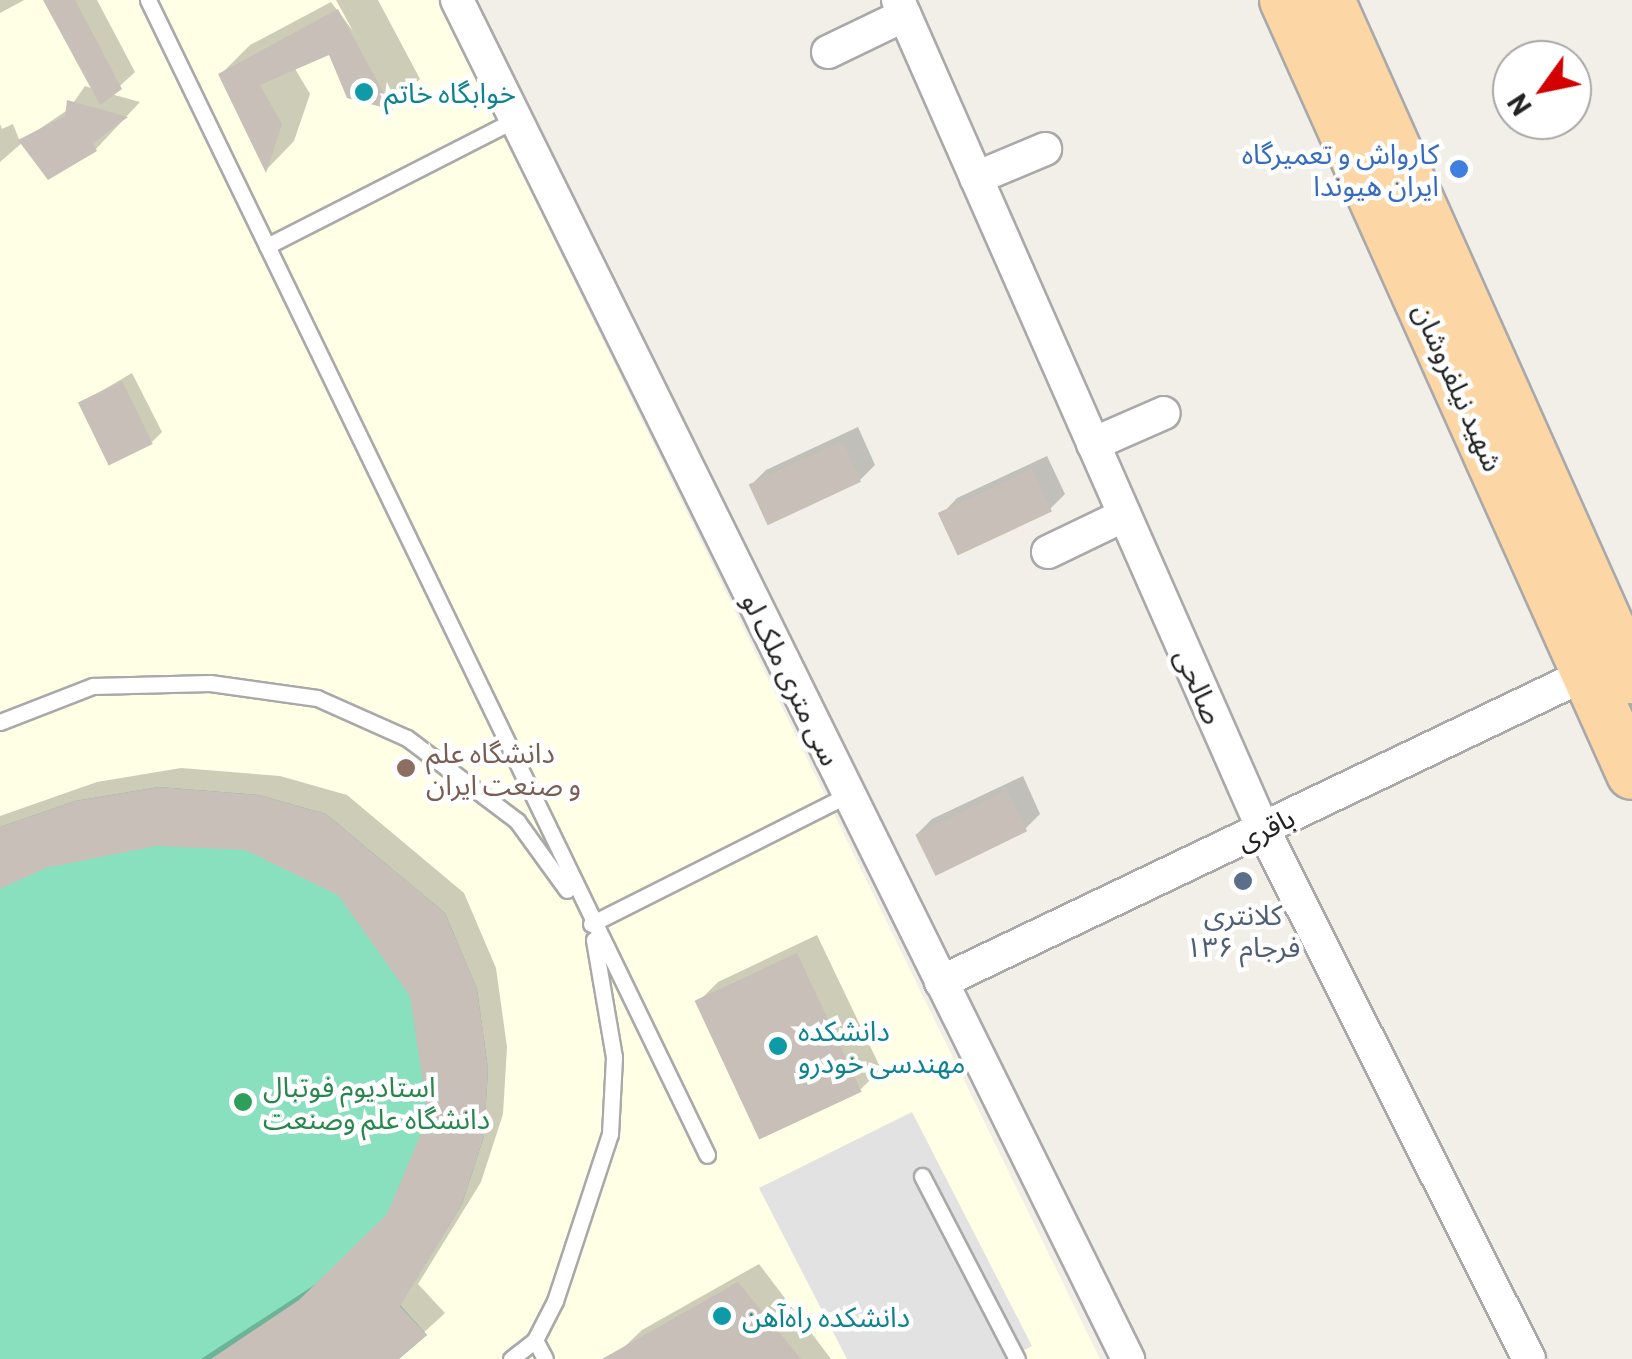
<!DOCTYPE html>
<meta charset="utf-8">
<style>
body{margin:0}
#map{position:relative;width:1632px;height:1359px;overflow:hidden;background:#f2efe9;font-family:Barlow,"Noto Sans Arabic",sans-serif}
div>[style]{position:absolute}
.education>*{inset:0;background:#ffffe5}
.pitch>*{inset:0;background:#88e0be}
.parking>*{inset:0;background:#e2e2e2}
.shadow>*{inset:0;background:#0003}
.building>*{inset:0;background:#c7bfb8;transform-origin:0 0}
.roads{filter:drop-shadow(2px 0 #a9a9a9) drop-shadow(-2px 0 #a9a9a9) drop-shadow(0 2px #a9a9a9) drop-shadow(0 -2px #a9a9a9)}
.lane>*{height:15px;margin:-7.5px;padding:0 7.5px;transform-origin:7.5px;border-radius:7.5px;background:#fff}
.street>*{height:32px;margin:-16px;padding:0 16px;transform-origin:16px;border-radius:16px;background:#fff}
.primary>*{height:50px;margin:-25px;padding:0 25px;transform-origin:25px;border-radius:25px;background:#fcd6a4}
.dots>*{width:28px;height:28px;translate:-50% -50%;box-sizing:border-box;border:5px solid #fff;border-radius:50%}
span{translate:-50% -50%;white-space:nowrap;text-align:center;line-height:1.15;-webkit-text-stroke:9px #fff;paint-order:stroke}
.culture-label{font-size:28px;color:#0d838f}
.left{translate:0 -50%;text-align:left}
.shop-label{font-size:28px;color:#366cbe}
.right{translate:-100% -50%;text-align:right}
.street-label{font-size:28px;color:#222}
.education-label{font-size:28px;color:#785e54}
.service-label{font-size:28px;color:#4e5e75}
.leisure-label{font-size:28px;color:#27864d}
.north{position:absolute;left:1492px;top:40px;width:100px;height:100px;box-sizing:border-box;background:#fff;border:2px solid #a7a7a7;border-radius:50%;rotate:237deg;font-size:28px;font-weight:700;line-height:40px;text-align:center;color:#222}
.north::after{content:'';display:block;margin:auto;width:35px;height:45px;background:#d40000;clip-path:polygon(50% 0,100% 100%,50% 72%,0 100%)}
</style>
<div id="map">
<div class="education">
<div style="clip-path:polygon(0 0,437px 0,1100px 1359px,0 1359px)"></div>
</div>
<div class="pitch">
<div style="clip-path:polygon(159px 787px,259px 795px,326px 814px,445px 913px,477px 989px,488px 1069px,484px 1136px,462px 1204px,400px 1305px,427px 1335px,399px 1359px,0 1359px,0 827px,75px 801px)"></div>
</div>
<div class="parking">
<div style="clip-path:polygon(912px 1112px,1032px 1346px,1007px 1359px,847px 1359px,759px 1188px)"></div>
</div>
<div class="shadow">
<div style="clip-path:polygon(0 0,24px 0,0 13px)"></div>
<div style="clip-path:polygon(46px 0,97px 0,135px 72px,111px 94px,140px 102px,96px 149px,23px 142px,0 162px,0 124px,2px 129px,13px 124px,20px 142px,69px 109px,85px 86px,94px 89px)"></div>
<div style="clip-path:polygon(336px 0,378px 0,420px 79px,392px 107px,349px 96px,330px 51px,294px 67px,310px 94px,294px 141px,267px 169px,221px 74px,250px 45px,331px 2px,353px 31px)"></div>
<div style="clip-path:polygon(132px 373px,162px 432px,152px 442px,81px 403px)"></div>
<div style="clip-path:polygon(858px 427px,875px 465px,860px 480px,751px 485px,766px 470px)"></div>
<div style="clip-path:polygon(1047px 456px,1065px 494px,1050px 509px,942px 514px,957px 498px)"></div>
<div style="clip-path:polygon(181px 768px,280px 776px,347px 795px,464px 893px,496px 968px,507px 1047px,503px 1114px,481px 1182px,418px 1284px,445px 1313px,395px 1359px,201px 1359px,322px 1280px,389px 1214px,431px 1117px,413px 995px,340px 893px,246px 847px,156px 844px,45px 865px,0 888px,0 816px,97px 782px)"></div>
<div style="clip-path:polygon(1023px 776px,1040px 814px,1025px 829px,917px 834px,932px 819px)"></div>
<div style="clip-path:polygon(817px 935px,881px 1069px,861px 1089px,698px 1002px,718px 982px)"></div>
<div style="clip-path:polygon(759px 1264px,831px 1359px,626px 1359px,621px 1350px,642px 1330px)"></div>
</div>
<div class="building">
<div style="clip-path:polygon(43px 0,75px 0,122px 89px,100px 105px)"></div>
<div style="clip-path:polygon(338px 9px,393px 110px,347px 98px,329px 55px,260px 85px,282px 124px,266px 173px,218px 74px)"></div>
<div style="clip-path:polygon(67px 100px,128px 117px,93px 143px,97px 151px,48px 180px,18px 140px,65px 116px)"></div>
<div style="left:122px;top:381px;width:70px;height:49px;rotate:64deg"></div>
<div style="left:842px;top:441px;width:45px;height:103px;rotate:65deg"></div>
<div style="left:1032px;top:469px;width:47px;height:104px;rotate:65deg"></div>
<div style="clip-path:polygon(159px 787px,259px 795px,326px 814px,445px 913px,477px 989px,488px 1069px,484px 1136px,462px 1204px,400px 1306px,427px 1335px,399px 1359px,211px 1359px,299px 1300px,387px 1214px,428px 1117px,410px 996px,338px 895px,245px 850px,156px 846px,46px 868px,0 889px,0 827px,75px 801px)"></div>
<div style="left:1007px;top:790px;width:46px;height:102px;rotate:64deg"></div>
<div style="left:797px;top:953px;width:153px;height:113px;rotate:65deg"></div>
<div style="clip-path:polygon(738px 1282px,801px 1359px,602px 1359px)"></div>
</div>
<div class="roads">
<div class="lane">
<div style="left:148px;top:0;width:1283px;rotate:64.17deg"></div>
<div style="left:267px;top:246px;width:280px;rotate:-27deg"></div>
<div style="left:0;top:722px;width:100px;rotate:-21.2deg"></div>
<div style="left:93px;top:686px;width:117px;rotate:-1.5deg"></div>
<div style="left:210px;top:683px;width:108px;rotate:8deg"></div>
<div style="left:317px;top:698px;width:98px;rotate:24deg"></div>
<div style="left:407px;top:738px;width:138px;rotate:37deg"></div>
<div style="left:517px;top:821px;width:85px;rotate:54.1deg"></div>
<div style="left:591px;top:924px;width:289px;rotate:-26.7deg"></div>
<div style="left:922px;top:1176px;width:206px;rotate:62.6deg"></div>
<div style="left:535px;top:1340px;width:21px;rotate:62deg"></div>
<div style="left:511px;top:1359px;width:31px;rotate:-38deg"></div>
<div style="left:535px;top:1340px;width:44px;rotate:-62.9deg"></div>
<div style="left:555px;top:1301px;width:176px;rotate:-71.8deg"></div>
<div style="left:610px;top:1134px;width:77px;rotate:-87deg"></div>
<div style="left:614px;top:1057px;width:119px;rotate:-99.7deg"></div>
</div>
<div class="street">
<div style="left:457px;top:0;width:1516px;rotate:63.72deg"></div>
<div style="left:898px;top:0;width:906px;rotate:66.24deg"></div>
<div style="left:1263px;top:829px;width:593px;rotate:63.35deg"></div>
<div style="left:828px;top:52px;width:85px;rotate:-25.7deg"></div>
<div style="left:976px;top:178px;width:75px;rotate:-22.8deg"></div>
<div style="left:1093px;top:444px;width:77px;rotate:-23.6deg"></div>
<div style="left:1048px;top:552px;width:85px;rotate:-25.7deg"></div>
<div style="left:941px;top:982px;width:736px;rotate:-25.52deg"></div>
</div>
<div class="primary">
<div style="left:1285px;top:0;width:848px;rotate:65.85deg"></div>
<div style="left:1329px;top:0;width:743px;rotate:65.92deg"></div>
</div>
</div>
<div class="dots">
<div style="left:364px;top:92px;background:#0f9aa8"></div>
<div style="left:1459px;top:169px;background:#3f7fe0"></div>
<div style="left:406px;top:768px;background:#8d6e63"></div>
<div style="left:1243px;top:881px;background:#5c6f8a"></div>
<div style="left:778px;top:1046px;background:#0f9aa8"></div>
<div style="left:243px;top:1102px;background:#2e9e5b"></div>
<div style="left:722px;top:1316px;background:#0f9aa8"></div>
</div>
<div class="culture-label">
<span class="left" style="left:384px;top:92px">خوابگاه خاتم</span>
<span class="left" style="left:798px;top:1046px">دانشکده<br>مهندسی خودرو</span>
<span class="left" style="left:742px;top:1316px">دانشکده راه‌آهن</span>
</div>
<div class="shop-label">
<span class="right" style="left:1439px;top:169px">کارواش و تعمیرگاه<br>ایران هیوندا</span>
</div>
<div class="street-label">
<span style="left:1459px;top:387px;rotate:66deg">شهید نیلفروشان</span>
<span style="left:792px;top:679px;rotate:64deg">سی متری ملک لو</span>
<span style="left:1200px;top:686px;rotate:66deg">صالحی</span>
<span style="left:1265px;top:828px;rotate:-26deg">باقری</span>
</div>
<div class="education-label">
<span class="left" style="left:426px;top:768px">دانشگاه علم<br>و صنعت ایران</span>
</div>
<div class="service-label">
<span style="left:1243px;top:930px">کلانتری<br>۱۳۶ فرجام</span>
</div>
<div class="leisure-label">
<span class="left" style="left:263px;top:1102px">استادیوم فوتبال<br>دانشگاه علم وصنعت</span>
</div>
<div class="north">N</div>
</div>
